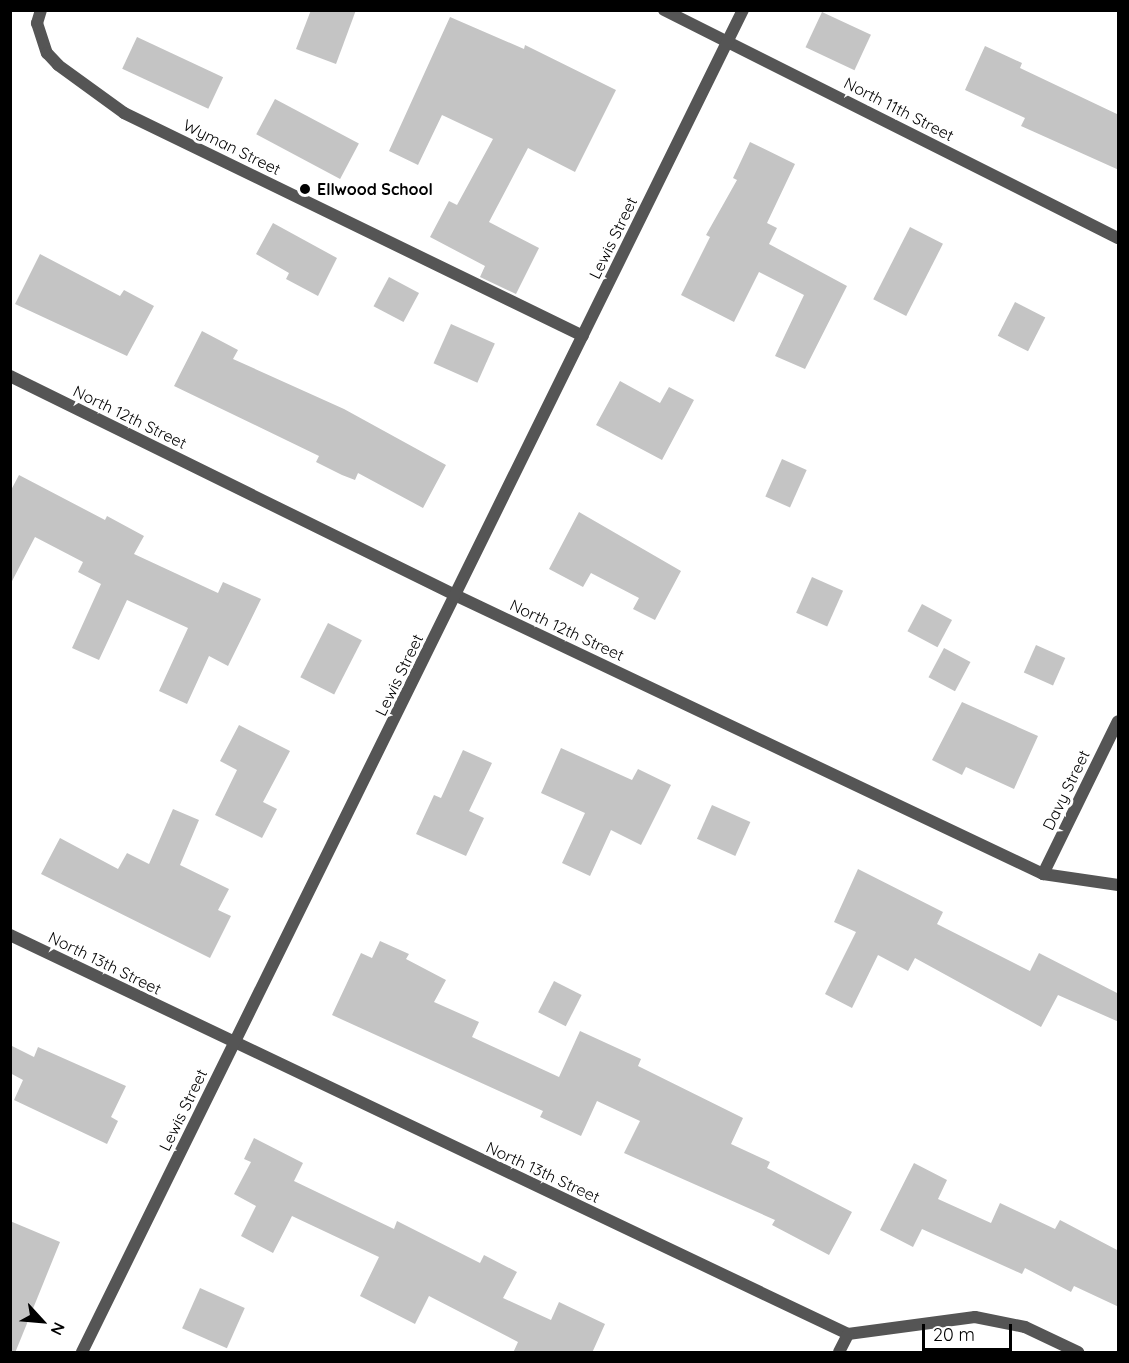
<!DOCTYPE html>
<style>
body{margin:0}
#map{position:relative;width:1129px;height:1363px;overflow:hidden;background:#fff;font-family:Quicksand,sans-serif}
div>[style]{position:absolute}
.building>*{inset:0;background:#c4c4c4;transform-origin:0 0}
.street>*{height:12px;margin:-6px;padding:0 6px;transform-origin:6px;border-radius:6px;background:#555}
.dots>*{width:16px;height:16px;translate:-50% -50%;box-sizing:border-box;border:3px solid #fff;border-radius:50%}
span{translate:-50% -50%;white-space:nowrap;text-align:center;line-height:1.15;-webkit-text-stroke:6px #fff;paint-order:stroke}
.street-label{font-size:16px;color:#000}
.poi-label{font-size:16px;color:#000;font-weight:700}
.left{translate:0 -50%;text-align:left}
.frame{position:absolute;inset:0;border:12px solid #000;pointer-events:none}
.north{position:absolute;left:12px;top:1291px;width:60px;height:60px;-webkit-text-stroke:4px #fff;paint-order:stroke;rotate:116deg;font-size:16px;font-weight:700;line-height:24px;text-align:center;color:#000}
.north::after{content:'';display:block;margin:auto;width:21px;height:27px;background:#000;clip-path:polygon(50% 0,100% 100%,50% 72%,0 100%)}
.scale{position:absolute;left:922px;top:1324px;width:90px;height:27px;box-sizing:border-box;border:3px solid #000;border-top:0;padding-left:8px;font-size:18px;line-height:21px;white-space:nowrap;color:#000;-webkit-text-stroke:4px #fff;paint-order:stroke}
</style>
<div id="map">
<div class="building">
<div style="clip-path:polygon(311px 10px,356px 10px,336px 64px,296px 49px)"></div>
<div style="left:822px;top:12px;width:54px;height:39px;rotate:25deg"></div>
<div style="clip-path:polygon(450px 17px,524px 49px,525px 45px,616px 90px,575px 172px,528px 148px,489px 222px,539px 248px,516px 294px,480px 277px,485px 266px,430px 237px,449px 201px,457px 205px,493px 139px,442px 115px,418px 165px,389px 151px)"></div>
<div style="left:137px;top:37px;width:95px;height:35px;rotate:25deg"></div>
<div style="clip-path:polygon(985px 46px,1022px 63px,1020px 68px,1119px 115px,1119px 170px,1021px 126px,1025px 118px,965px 90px)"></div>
<div style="left:275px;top:99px;width:95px;height:40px;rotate:28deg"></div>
<div style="clip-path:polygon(750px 142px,795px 164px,767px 223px,777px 228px,769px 244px,847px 286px,805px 369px,775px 356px,804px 295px,759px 272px,734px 322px,681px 295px,710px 237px,706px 235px,737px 180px,733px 178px)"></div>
<div style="clip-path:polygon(273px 223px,337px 258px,318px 296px,286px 279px,289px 273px,256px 254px)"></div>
<div style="left:910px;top:227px;width:37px;height:81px;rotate:27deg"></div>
<div style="clip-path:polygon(40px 254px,120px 296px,124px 290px,154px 306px,127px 356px,15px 304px)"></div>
<div style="left:389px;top:277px;width:34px;height:33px;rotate:28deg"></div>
<div style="left:1015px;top:302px;width:34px;height:38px;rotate:27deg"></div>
<div style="left:451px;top:324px;width:48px;height:43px;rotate:24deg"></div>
<div style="clip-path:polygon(202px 331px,238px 350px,233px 359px,344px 409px,446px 465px,423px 508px,358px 473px,355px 480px,342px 475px,316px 462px,319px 456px,174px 386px)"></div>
<div style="clip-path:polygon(620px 381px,660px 403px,669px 387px,694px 400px,662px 460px,596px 425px)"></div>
<div style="left:782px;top:459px;width:27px;height:41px;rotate:24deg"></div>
<div style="clip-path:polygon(19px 475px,105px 520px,107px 516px,144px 536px,134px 554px,218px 593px,223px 582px,261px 599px,228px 666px,209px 656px,187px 704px,159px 691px,188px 628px,127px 600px,99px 660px,72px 648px,101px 584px,78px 572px,83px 562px,35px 537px,10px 585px,10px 492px)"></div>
<div style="clip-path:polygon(579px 512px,681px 571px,655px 620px,633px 609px,639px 598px,591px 573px,583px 587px,549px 569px)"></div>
<div style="left:812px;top:577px;width:34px;height:39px;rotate:24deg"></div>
<div style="left:922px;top:604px;width:34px;height:31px;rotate:28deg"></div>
<div style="left:328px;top:623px;width:38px;height:61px;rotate:27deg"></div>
<div style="left:1036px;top:645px;width:32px;height:30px;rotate:24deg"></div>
<div style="left:944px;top:648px;width:30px;height:33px;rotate:28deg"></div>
<div style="clip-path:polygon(962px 702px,1038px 736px,1014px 789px,966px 767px,962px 775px,932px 760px)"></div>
<div style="clip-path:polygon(239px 725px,290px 751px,263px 802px,277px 809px,262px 838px,215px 815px,237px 770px,220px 761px)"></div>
<div style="clip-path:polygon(561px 748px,632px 780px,638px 769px,671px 785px,641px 845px,611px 830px,590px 876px,562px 863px,585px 813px,541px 793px)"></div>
<div style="clip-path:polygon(463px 750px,492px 763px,469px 811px,484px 818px,466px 856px,416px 834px,434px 795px,441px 798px)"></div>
<div style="left:712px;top:805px;width:42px;height:37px;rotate:24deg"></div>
<div style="clip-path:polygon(173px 809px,199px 820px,180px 865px,229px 889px,218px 910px,231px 916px,210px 958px,41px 874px,60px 838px,118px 869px,127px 853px,149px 864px)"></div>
<div style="clip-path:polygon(858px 869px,943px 912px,937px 924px,1030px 971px,1039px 953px,1119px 994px,1119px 1022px,1058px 995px,1041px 1027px,915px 958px,908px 971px,878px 955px,852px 1008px,825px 994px,856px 932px,834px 922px)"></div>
<div style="clip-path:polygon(380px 941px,409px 954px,406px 959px,446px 980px,434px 1002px,479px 1022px,472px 1037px,559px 1077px,580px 1031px,641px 1059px,638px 1066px,743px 1118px,731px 1144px,770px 1162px,767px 1168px,852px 1212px,829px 1255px,772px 1225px,775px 1220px,624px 1153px,640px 1121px,597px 1101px,581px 1136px,540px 1117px,543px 1111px,332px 1015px,361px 953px,372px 958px)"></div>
<div style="left:554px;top:981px;width:31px;height:35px;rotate:27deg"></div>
<div style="clip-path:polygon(10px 1045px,34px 1057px,38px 1047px,126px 1086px,111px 1117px,118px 1121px,107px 1144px,14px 1100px,23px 1080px,10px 1073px)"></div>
<div style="clip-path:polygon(254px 1138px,303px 1163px,294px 1181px,394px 1229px,397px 1221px,480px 1263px,484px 1255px,517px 1272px,503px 1298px,551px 1320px,559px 1302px,605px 1324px,592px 1353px,513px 1353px,518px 1342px,429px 1296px,415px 1324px,360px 1296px,379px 1257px,292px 1216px,273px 1253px,241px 1236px,256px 1206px,234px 1194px,251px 1162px,244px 1159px)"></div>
<div style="clip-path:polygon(914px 1163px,947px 1180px,938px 1199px,991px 1223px,1000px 1203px,1055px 1229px,1060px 1220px,1119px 1251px,1119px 1307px,1074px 1286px,1071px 1292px,1025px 1268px,1022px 1274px,922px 1229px,913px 1247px,880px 1230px)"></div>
<div style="clip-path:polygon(10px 1221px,60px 1242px,15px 1353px,10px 1353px)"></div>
<div style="left:200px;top:1288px;width:49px;height:44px;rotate:24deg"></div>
</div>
<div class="street">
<div style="left:41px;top:10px;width:14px;rotate:107deg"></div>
<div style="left:37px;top:23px;width:32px;rotate:72deg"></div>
<div style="left:47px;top:53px;width:16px;rotate:47deg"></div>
<div style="left:58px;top:65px;width:82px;rotate:36deg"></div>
<div style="left:124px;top:113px;width:510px;rotate:25.91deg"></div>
<div style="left:664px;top:10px;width:508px;rotate:26.67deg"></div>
<div style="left:10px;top:376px;width:498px;rotate:26.2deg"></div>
<div style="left:457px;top:596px;width:649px;rotate:25.38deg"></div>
<div style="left:1043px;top:874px;width:76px;rotate:8.3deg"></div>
<div style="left:1043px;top:874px;width:170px;rotate:-63.9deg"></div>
<div style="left:10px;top:935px;width:928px;rotate:25.46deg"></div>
<div style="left:848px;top:1334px;width:128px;rotate:-7.6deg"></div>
<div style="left:975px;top:1317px;width:51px;rotate:11.3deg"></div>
<div style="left:1025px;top:1327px;width:59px;rotate:25.3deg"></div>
<div style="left:82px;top:1352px;width:1496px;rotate:-63.78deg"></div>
<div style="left:839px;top:1352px;width:20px;rotate:-63deg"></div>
</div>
<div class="dots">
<div style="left:305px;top:189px;background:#000"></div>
</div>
<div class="street-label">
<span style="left:899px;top:109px;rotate:27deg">North 11th Street</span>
<span style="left:232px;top:147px;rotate:26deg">Wyman Street</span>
<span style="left:613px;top:238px;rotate:-64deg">Lewis Street</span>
<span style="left:130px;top:417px;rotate:26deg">North 12th Street</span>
<span style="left:567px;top:630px;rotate:25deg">North 12th Street</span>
<span style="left:399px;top:675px;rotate:-64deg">Lewis Street</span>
<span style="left:1066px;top:790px;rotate:-64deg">Davy Street</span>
<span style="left:105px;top:963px;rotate:26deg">North 13th Street</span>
<span style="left:183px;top:1110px;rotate:-64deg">Lewis Street</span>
<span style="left:543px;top:1172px;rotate:25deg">North 13th Street</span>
</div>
<div class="poi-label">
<span class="left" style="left:317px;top:189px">Ellwood School</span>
</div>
<div class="frame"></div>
<div class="north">N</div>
<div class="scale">20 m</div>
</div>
